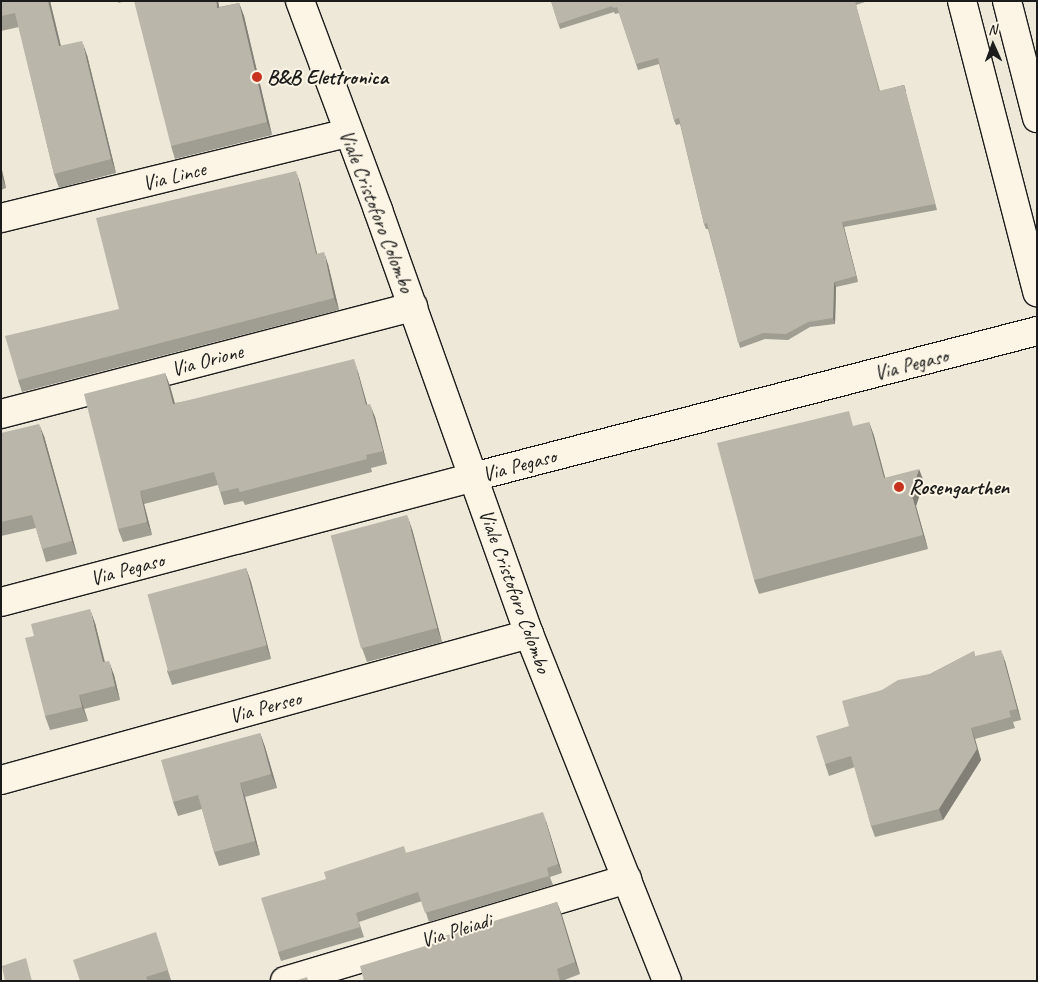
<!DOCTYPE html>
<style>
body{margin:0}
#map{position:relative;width:1038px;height:982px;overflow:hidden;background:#eee8d9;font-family:Caveat,sans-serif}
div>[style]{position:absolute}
.roads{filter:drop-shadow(1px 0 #1c1c1c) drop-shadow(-1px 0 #1c1c1c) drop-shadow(0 1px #1c1c1c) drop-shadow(0 -1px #1c1c1c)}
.minor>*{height:28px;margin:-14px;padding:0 14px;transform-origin:14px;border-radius:14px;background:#fcf5e5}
.wall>*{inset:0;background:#a09d92}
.shaded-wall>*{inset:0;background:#827f77;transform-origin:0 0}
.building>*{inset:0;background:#bab6aa;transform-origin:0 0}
.dots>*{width:14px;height:14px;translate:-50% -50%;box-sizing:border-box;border:2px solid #fcf5e5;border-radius:50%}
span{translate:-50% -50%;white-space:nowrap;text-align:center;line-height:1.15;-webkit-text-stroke:4px #fcf5e5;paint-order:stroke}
.poi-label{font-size:21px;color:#1c1c1c;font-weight:700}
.left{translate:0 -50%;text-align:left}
.street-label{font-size:21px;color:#1c1c1c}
.frame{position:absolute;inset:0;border:2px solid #1c1c1c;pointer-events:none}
.north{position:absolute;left:968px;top:20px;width:50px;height:50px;-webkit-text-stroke:4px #fcf5e5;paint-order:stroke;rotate:358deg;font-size:14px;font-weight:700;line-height:20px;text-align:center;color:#1c1c1c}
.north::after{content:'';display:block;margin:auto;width:18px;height:22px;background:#1c1c1c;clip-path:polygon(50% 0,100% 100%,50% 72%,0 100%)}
</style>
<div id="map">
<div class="roads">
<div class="minor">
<div style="left:300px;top:1px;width:223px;rotate:69.5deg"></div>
<div style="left:378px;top:210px;width:450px;rotate:70.4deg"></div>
<div style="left:529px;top:634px;width:373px;rotate:68.3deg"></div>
<div style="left:962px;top:1px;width:301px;rotate:75.5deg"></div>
<div style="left:1007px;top:1px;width:121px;rotate:75.6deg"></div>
<div style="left:1px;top:218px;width:356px;rotate:-13.8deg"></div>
<div style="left:1px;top:414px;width:426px;rotate:-14.6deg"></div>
<div style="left:1px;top:602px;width:488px;rotate:-14.8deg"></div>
<div style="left:473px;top:477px;width:583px;rotate:-14.51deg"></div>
<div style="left:1px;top:780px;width:548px;rotate:-15.46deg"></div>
<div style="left:285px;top:981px;width:357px;rotate:-16.6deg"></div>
</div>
</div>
<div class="wall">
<div style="clip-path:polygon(1px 1px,50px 1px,61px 46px,87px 55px,116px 173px,59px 188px,54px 174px,19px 27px,1px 31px)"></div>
<div style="clip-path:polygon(118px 1px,127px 1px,118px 3px)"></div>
<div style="clip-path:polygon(218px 1px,219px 7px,239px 3px,244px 16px,272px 135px,175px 159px,171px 146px)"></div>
<div style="clip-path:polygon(551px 1px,868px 1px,856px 5px,880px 91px,904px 85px,937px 210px,844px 227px,858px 282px,836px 287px,835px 324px,810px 327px,788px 340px,765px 339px,740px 348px,708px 229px,706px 229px,704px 224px,680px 124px,676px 125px,674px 120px,659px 64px,638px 70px,619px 13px,615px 14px,614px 12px,560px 29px)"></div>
<div style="clip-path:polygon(1px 166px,6px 188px,1px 190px)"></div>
<div style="clip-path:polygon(300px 183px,317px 254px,328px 264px,339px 310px,22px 392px,18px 380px)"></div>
<div style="clip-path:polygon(358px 372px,367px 405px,375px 417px,387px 464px,371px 468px,372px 472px,245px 505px,243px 501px,224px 505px,218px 485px,144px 504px,152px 535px,123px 542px,118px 529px,165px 373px,170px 386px,175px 403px)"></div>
<div style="clip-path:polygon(869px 422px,874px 436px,885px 478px,924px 482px,916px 506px,928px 549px,759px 594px,754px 580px)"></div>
<div style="clip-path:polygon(1px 433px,44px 436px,77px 554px,46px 562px,36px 528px,1px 536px)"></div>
<div style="clip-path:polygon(412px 529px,442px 642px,367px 662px,362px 648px)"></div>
<div style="clip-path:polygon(246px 568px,251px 582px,271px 659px,172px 685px,167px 671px)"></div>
<div style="clip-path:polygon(95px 623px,105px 662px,114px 675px,120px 700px,84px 709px,88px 721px,50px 730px,45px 716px)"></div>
<div style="clip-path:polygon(974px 651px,975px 656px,1005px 661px,1021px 720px,1013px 722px,1015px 728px,975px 739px,981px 760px,943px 820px,875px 837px,871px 826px,855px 767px,829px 776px,825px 764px,849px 726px,882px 690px,930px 674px)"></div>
<div style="clip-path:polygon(260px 733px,265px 747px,277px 788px,245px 797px,260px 855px,219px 866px,214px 852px,202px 809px,178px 816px,173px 802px)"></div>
<div style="clip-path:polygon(546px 821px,562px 873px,550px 877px,553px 885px,429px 922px,422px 901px,359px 922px,364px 937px,281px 961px,278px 952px,406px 853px)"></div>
<div style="clip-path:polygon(557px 902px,580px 974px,562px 981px,364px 981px,435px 943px)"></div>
<div style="clip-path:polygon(159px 942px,171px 980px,168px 981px,80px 981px)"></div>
</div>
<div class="shaded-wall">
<div style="clip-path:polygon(48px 1px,50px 1px,64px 60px,59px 46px)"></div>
<div style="clip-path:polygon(216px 1px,218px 1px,222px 21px,217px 8px)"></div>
<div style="clip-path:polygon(239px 3px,244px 16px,272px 135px,267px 122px)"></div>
<div style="clip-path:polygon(82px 41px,87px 55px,116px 173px,111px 159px)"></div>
<div style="left:904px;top:85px;width:6px;height:123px;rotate:72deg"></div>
<div style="clip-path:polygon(1px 166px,6px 188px,1px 174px)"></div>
<div style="clip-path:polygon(296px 171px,300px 183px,320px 266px,316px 254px)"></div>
<div style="clip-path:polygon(842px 222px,844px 227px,858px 282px,856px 276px)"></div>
<div style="clip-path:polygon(324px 252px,328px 264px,339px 310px,334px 298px)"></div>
<div style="clip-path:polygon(834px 282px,836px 287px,835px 324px,833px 318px)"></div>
<div style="clip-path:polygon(354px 359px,358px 372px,371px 418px,366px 405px)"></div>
<div style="clip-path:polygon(165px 373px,170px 386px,178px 417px,173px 404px)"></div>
<div style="clip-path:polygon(370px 404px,375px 417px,387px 464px,383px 451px)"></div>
<div style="clip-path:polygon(869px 422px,874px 436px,889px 492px,884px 478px)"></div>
<div style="clip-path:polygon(39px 424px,44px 436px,77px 554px,72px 541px)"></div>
<div style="clip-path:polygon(919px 469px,924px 482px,916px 506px,928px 549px,923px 535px,911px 492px)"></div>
<div style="clip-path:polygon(140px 491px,144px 504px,152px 535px,147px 522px)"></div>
<div style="clip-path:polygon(407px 515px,412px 529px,442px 642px,437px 628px)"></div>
<div style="clip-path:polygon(246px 568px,251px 582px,271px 659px,266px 645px)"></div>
<div style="clip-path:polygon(90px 609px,95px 623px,108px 676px,103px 662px)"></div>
<div style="clip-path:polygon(1001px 650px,1005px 661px,1021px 720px,1017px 709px)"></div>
<div style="clip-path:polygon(109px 661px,114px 675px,120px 700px,115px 686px)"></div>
<div style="clip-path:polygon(79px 695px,84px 709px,88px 721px,82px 707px)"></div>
<div style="clip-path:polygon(971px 728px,975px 739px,981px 760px,943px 820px,939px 809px)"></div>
<div style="clip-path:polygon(260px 733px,265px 747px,277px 788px,271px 774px)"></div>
<div style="clip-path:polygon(240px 783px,245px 797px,260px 855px,255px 841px)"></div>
<div style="clip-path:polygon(543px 812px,546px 821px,562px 873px,558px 864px)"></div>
<div style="clip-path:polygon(557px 902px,562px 915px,580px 974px,575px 962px)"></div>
</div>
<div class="building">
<div style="clip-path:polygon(1px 1px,48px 1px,59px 46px,82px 41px,111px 159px,54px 174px,15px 13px,1px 16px)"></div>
<div style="clip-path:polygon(134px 1px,216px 1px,217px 8px,239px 3px,267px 122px,171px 146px)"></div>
<div style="clip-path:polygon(551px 1px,855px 1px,879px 91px,904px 85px,935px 204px,842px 222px,856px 276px,834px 282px,833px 318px,808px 322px,786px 334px,763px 333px,738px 343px,707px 223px,704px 224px,679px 118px,674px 120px,658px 58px,636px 64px,617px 7px,613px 8px,612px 6px,558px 24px)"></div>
<div style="clip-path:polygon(296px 171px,316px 254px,324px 252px,334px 298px,18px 380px,5px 336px,119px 309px,96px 218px)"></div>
<div style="clip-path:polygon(354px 359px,366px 405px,370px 404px,383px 451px,366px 455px,367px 459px,240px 492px,238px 488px,220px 492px,214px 472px,140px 491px,147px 522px,118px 529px,84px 394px,165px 373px,173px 404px)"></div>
<div style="clip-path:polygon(849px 411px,853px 426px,869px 422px,884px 478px,919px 469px,911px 492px,923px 535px,754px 580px,717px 443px)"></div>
<div style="clip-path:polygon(39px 424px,72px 541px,42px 549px,32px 515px,1px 522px,1px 433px)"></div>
<div style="left:407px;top:515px;width:117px;height:79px;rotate:75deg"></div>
<div style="left:246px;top:568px;width:80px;height:102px;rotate:75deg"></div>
<div style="clip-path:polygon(90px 609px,103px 662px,109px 661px,115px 686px,79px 695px,82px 707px,45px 716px,25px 638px,34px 636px,31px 624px)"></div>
<div style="clip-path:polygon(1001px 650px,1017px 709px,1009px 711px,1011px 717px,971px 728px,977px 749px,939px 809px,871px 826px,851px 756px,825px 764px,816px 736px,849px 726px,842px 701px,882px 690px,898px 680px,930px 674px,974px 651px,975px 656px)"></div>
<div style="clip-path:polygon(260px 733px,271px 774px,240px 783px,255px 841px,214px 852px,198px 795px,173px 802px,161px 760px)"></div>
<div style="clip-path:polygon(543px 812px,558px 864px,547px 868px,549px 876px,425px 913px,418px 892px,356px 913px,360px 927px,278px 952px,261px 898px,326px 879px,324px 872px,404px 846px,406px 853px)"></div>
<div style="clip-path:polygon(557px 902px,575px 962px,557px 969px,560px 981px,364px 981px,360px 966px,435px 943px,434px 939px)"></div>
<div style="clip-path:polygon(156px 932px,168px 970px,146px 977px,148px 981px,80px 981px,73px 960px)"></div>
<div style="clip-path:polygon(26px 958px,32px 981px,5px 981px,2px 966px)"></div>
<div style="clip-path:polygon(307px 977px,308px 981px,295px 981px)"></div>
</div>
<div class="dots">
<div style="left:257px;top:77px;background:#c8321e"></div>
<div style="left:899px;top:487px;background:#c8321e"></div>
</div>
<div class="poi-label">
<span class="left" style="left:267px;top:77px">B&amp;B Elettronica</span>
<span class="left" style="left:909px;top:487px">Rosengarthen</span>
</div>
<div class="street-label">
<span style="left:174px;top:176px;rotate:-14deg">Via Lince</span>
<span style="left:377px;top:211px;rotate:69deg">Viale Cristoforo Colombo</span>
<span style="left:207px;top:360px;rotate:-15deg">Via Orione</span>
<span style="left:911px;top:364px;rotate:-14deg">Via Pegaso</span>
<span style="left:519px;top:465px;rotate:-15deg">Via Pegaso</span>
<span style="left:127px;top:569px;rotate:-15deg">Via Pegaso</span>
<span style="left:515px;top:591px;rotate:70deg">Viale Cristoforo Colombo</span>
<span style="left:265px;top:707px;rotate:-15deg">Via Perseo</span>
<span style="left:456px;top:930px;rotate:-17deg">Via Pleiadi</span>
</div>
<div class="frame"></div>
<div class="north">N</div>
</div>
